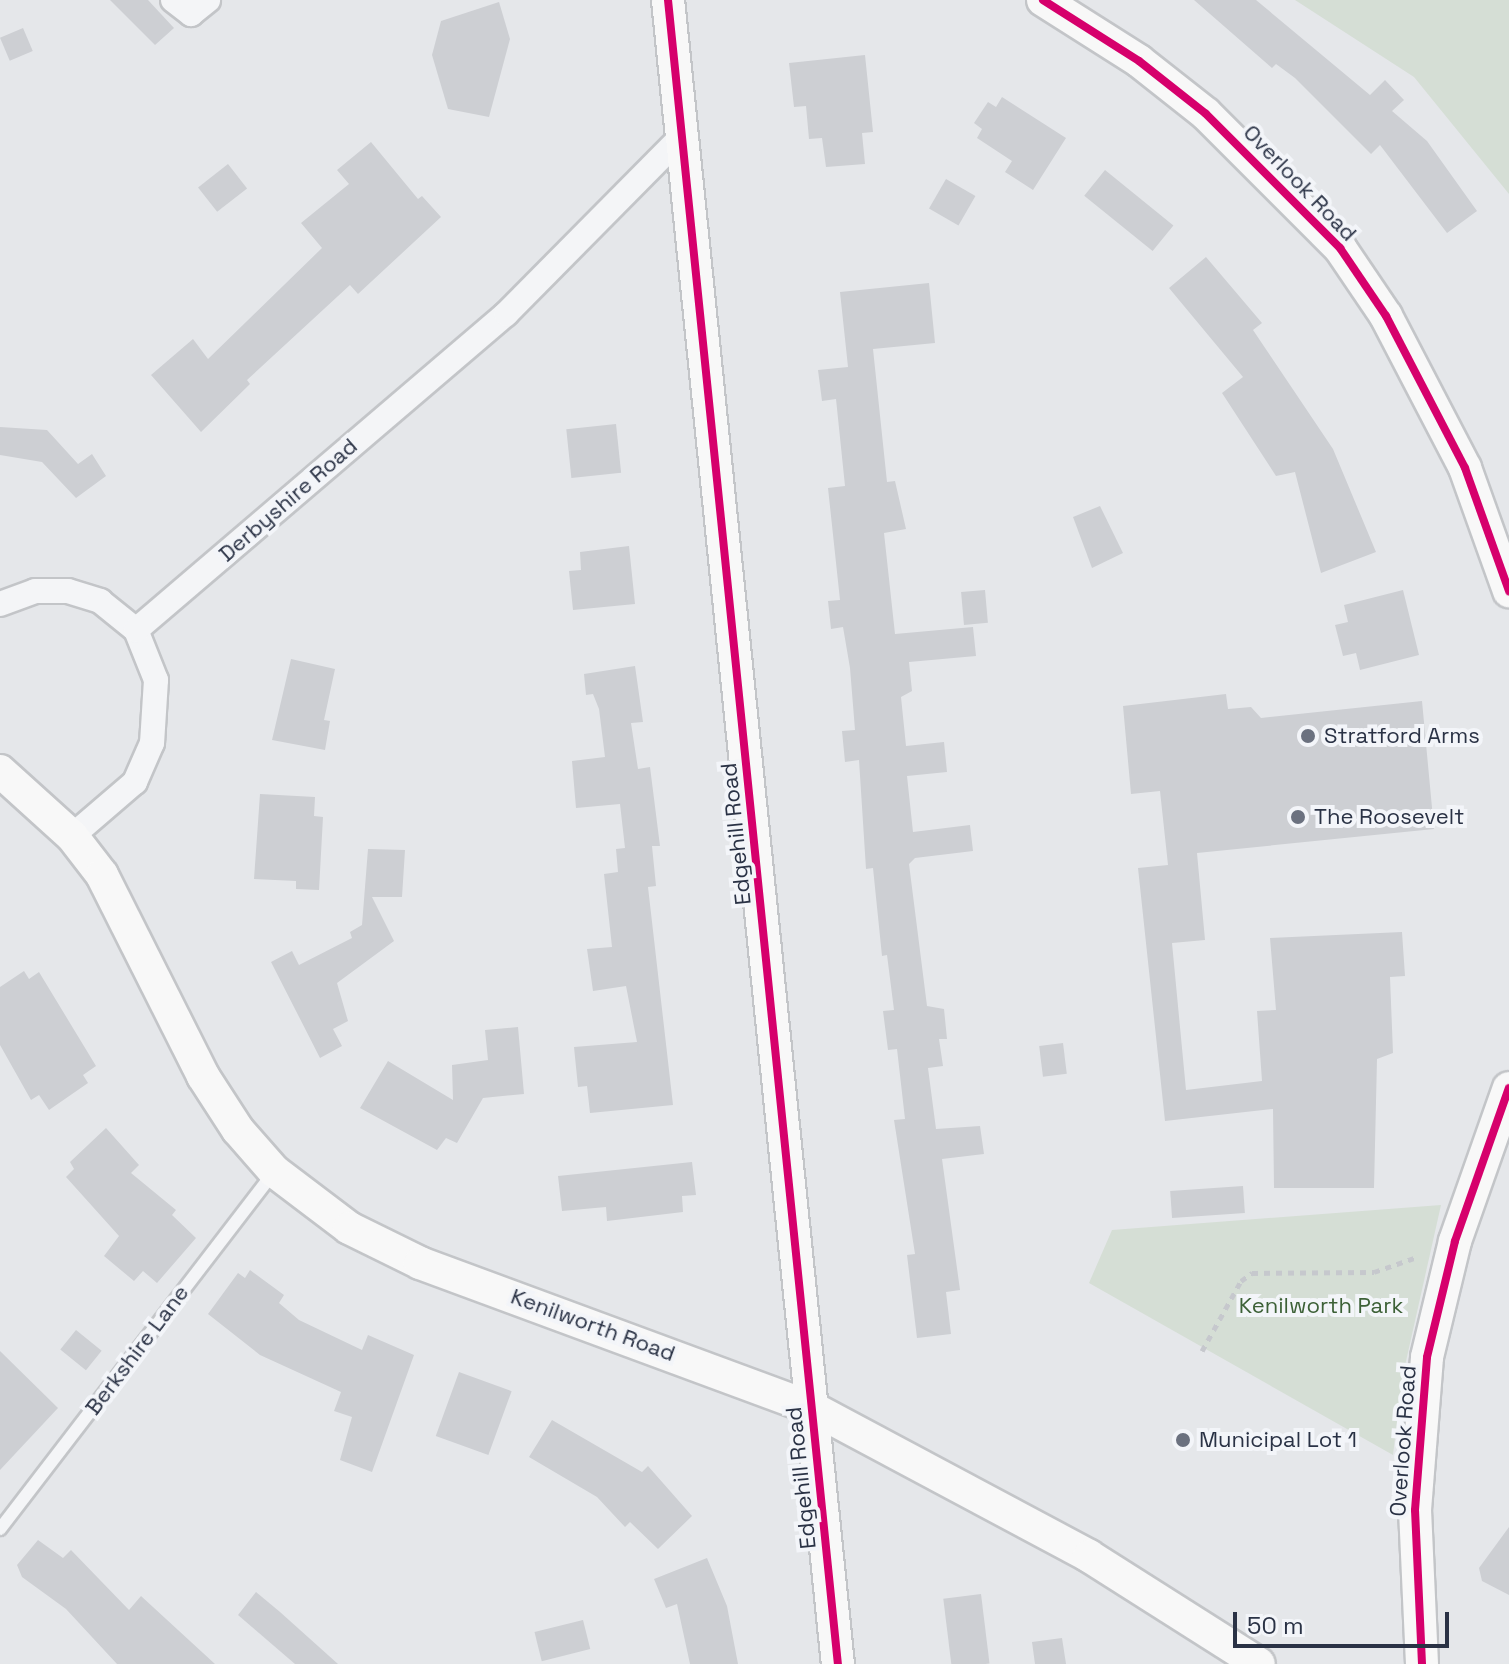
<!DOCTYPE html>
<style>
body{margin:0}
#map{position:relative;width:1509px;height:1664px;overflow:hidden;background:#e5e7ea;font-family:"Space Grotesk",sans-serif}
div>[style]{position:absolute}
.green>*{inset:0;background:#d5ded5}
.building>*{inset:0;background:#cdcfd3;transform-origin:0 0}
.path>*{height:5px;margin-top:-2.5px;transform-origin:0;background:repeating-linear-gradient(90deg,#c6c8cd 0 6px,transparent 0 12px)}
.roads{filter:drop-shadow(2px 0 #c3c5c8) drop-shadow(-2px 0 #c3c5c8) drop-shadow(0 2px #c3c5c8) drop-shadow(0 -2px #c3c5c8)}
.lane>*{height:12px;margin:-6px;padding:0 6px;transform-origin:6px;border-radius:6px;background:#f4f5f7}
.street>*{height:24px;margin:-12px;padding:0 12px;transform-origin:12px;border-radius:12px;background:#f4f5f7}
.secondary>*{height:32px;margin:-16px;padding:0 16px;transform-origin:16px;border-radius:16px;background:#f8f8f8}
.cycleway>*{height:8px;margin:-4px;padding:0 4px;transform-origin:4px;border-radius:4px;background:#d6006c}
.dots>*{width:22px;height:22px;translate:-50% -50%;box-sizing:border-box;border:4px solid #f3f5f9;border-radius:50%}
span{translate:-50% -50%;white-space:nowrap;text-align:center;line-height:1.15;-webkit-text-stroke:8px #f3f5f9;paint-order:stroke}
.street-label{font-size:22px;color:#2a3245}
.poi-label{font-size:22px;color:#2a3245}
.left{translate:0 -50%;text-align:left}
.park-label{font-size:22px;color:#3d6137}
.scale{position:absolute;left:1233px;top:1612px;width:216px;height:36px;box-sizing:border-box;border:4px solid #2a3245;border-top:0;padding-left:10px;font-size:24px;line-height:28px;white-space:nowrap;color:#2a3245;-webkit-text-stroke:6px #f3f5f9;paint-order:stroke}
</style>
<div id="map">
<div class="green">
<div style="clip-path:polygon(1295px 0,1509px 0,1509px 194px,1414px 77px)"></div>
<div style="clip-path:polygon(1441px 1205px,1402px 1379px,1393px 1455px,1089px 1283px,1112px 1230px)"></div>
</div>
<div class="building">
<div style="clip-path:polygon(110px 0,148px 0,174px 28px,155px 45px)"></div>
<div style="clip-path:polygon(1194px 0,1256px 0,1370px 95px,1385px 80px,1404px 100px,1392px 111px,1427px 141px,1477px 211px,1447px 233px,1380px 145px,1371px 154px,1295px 78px,1276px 64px,1272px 68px)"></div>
<div style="clip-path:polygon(499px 2px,510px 39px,489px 117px,448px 109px,432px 55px,441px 21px)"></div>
<div style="left:23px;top:28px;width:25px;height:25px;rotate:67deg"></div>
<div style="clip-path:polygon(865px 55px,873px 132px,862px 133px,865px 164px,826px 167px,822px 138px,809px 139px,806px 106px,794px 107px,789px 63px)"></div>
<div style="clip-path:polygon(1002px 97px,1066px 138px,1033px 190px,1005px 172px,1012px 161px,977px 138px,982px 129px,974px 123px,988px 102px,996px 107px)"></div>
<div style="clip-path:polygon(371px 142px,418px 199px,422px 196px,441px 217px,358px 294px,350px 285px,247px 380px,250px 384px,201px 432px,151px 375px,193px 339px,208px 359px,322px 248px,301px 223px,349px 184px,337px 170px)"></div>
<div style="left:228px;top:164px;width:31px;height:38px;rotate:52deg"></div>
<div style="left:1105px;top:170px;width:88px;height:33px;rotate:39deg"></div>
<div style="left:946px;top:179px;width:34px;height:34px;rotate:30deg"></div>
<div style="clip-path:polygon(1206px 257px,1262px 323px,1253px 330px,1333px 449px,1376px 552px,1321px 573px,1295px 472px,1276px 476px,1222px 393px,1243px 377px,1169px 288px)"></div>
<div style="clip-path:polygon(929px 283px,935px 343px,873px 349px,887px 482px,895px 481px,906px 529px,884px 533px,895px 634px,973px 627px,976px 656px,909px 662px,912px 691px,901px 697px,906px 746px,944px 742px,947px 772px,907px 776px,913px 832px,970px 825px,973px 851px,915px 858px,909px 864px,927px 1006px,944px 1009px,947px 1039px,939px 1039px,943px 1066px,928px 1068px,936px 1129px,980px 1126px,984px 1154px,942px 1159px,960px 1290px,946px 1292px,951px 1334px,917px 1338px,907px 1255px,915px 1254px,894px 1120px,905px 1119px,897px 1049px,888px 1050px,883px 1011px,894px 1010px,887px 955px,882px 956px,873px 868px,866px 869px,859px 760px,845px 762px,842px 731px,855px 730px,850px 668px,843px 627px,831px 629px,828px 601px,840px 600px,828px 488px,845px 486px,836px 399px,822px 401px,818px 370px,848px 367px,840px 292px)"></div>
<div style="left:616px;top:424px;width:49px;height:50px;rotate:84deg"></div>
<div style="clip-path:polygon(0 427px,47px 430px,78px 464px,92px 454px,106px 476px,76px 498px,42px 462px,0 455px)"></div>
<div style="clip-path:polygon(1100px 506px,1123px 553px,1092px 568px,1073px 517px)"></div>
<div style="clip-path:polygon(629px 546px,635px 604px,573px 610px,569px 571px,581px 570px,580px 552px)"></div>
<div style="left:985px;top:590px;width:33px;height:24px;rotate:85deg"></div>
<div style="clip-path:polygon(1403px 590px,1419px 655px,1360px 670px,1356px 653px,1343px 656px,1335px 625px,1348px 622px,1344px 605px)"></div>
<div style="clip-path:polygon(291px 659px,335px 669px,324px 720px,330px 721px,325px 750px,272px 740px)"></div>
<div style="clip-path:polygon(635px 666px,643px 722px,631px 723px,638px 769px,650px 767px,660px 846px,652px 846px,656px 886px,648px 887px,673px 1105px,590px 1113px,587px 1086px,578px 1087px,574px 1047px,637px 1042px,626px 986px,593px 991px,587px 949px,612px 947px,604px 874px,618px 872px,616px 849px,625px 848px,620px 804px,576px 808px,572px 761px,605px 757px,599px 709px,593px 694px,586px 695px,584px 674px)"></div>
<div style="clip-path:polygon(1226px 694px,1228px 709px,1251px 707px,1261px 718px,1422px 701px,1434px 829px,1197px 853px,1205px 940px,1172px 943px,1186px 1090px,1262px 1081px,1257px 1011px,1276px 1010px,1270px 938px,1402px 932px,1405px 976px,1390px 977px,1393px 1053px,1377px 1059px,1374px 1188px,1274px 1188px,1273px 1109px,1165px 1121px,1138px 868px,1168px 865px,1160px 791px,1131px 794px,1123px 706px)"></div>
<div style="clip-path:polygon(260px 794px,315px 797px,314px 816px,323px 817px,319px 890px,296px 889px,296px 881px,254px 879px)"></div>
<div style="clip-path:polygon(368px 849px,405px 850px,402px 897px,372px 897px,394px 941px,337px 983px,348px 1021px,333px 1029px,342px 1046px,320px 1058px,271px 962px,292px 951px,299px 965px,352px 938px,350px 932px,362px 925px)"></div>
<div style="clip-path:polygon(24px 971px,29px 979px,39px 972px,96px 1066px,83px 1075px,88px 1083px,49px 1110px,39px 1095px,31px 1100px,0 1045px,0 987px)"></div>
<div style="clip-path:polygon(518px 1027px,524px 1094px,483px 1098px,457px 1143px,446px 1138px,437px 1150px,360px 1108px,388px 1061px,453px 1100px,452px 1065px,488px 1060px,485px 1030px)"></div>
<div style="left:1063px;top:1043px;width:31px;height:24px;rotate:83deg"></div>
<div style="clip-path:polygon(106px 1128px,139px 1165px,131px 1173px,176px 1210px,172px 1215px,196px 1238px,157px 1283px,143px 1271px,134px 1281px,104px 1256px,119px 1236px,66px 1177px,74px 1169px,70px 1162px)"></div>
<div style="clip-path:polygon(692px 1162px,696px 1195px,682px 1196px,683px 1212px,607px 1221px,606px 1207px,562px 1211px,558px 1176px)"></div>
<div style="left:1243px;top:1186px;width:27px;height:73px;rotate:86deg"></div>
<div style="clip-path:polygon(250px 1270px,284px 1295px,279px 1303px,299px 1320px,362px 1350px,368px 1335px,414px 1355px,372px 1472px,340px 1460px,352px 1417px,334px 1411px,341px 1392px,260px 1355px,208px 1314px,238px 1273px,245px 1278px)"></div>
<div style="left:76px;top:1330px;width:33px;height:25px;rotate:39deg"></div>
<div style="clip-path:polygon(0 1351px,58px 1408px,0 1470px)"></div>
<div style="left:459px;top:1372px;width:56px;height:68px;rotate:20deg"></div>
<div style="clip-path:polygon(552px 1420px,642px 1472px,648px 1466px,692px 1516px,658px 1549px,630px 1522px,625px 1527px,597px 1497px,529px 1457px)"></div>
<div style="clip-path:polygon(1509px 1527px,1509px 1595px,1482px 1581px,1479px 1568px)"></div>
<div style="clip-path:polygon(38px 1540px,63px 1558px,71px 1550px,129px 1610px,141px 1596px,215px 1664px,117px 1664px,66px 1609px,22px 1577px,17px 1565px)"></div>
<div style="clip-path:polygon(707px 1558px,727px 1606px,738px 1664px,690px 1664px,677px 1604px,666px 1608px,654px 1579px)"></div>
<div style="clip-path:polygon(256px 1592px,280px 1612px,338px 1664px,295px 1664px,238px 1615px)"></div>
<div style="left:981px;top:1594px;width:70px;height:38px;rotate:83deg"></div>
<div style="left:583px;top:1620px;width:30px;height:50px;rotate:76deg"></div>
<div style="clip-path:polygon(1062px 1638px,1066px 1664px,1035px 1664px,1032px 1642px)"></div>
</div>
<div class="path">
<div style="left:1202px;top:1351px;width:80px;rotate:-60.9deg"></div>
<div style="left:1241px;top:1281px;width:14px;rotate:-36deg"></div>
<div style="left:1252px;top:1273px;width:122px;rotate:-0.5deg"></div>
<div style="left:1374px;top:1272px;width:46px;rotate:-19.2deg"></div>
</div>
<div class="roads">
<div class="lane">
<div style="left:0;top:1529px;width:449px;rotate:-52.5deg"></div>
</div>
<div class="street">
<div style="left:173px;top:0;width:23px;rotate:38deg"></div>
<div style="left:191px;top:14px;width:22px;rotate:-39deg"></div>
<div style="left:0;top:604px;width:37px;rotate:-20deg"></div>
<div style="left:35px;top:591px;width:33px"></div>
<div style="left:68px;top:591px;width:34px;rotate:17deg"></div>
<div style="left:100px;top:601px;width:46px;rotate:38.9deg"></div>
<div style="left:136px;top:630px;width:54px;rotate:68.2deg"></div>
<div style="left:156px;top:680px;width:63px;rotate:93.6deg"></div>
<div style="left:152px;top:743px;width:43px;rotate:113.6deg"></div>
<div style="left:135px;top:782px;width:83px;rotate:139.4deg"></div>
<div style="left:136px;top:630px;width:487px;rotate:-40.5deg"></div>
<div style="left:506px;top:314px;width:253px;rotate:-45.3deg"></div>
</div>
<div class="secondary">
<div style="left:668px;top:0;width:1673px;rotate:84.17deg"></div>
<div style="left:1043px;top:0;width:114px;rotate:32.4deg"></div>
<div style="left:1139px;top:61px;width:85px;rotate:38.3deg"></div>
<div style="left:1206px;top:114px;width:190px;rotate:45deg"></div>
<div style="left:1340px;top:248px;width:82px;rotate:55.9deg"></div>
<div style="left:1386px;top:316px;width:171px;rotate:62.5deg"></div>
<div style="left:1465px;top:468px;width:131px;rotate:70.3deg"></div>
<div style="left:0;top:771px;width:97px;rotate:42.1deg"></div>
<div style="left:72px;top:836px;width:49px;rotate:52.4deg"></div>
<div style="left:102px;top:875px;width:225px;rotate:63.3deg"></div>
<div style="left:203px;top:1076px;width:64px;rotate:57.1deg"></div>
<div style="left:238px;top:1130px;width:55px;rotate:48.7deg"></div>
<div style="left:274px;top:1171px;width:94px;rotate:37.2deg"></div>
<div style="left:349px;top:1228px;width:79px;rotate:26.2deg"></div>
<div style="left:420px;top:1263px;width:418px;rotate:20.3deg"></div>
<div style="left:812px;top:1408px;width:314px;rotate:28.1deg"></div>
<div style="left:1089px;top:1556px;width:201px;rotate:32.4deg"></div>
<div style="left:1422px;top:1664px;width:154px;rotate:-92.6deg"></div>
<div style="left:1415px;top:1510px;width:153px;rotate:-85.5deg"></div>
<div style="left:1427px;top:1357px;width:119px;rotate:-76.4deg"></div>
<div style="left:1455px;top:1241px;width:162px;rotate:-70.6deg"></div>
</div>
</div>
<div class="cycleway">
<div style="left:668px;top:0;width:1673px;rotate:84.17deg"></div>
<div style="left:1043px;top:0;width:114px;rotate:32.4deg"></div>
<div style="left:1139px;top:61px;width:85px;rotate:38.3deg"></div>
<div style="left:1206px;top:114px;width:190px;rotate:45deg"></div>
<div style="left:1340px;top:248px;width:82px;rotate:55.9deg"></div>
<div style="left:1386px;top:316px;width:171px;rotate:62.5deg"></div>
<div style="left:1465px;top:468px;width:131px;rotate:70.3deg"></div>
<div style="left:1422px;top:1664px;width:154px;rotate:-92.6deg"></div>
<div style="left:1415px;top:1510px;width:153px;rotate:-85.5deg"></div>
<div style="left:1427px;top:1357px;width:119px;rotate:-76.4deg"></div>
<div style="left:1455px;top:1241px;width:162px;rotate:-70.6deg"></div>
</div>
<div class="dots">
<div style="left:1308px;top:736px;background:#6b717f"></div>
<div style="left:1298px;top:817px;background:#6b717f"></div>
<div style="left:1183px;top:1440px;background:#6b717f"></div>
</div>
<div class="street-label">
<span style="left:1300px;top:183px;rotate:46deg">Overlook Road</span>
<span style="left:288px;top:500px;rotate:-41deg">Derbyshire Road</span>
<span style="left:736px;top:834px;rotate:-96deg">Edgehill Road</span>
<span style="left:593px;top:1325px;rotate:20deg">Kenilworth Road</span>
<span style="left:137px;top:1350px;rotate:-53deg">Berkshire Lane</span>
<span style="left:1403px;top:1441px;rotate:-86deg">Overlook Road</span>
<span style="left:801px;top:1478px;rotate:-96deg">Edgehill Road</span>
</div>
<div class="poi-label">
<span class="left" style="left:1324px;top:736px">Stratford Arms</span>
<span class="left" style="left:1314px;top:817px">The Roosevelt</span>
<span class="left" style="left:1199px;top:1440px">Municipal Lot 1</span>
</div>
<div class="park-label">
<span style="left:1321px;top:1306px">Kenilworth Park</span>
</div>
<div class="scale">50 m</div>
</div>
